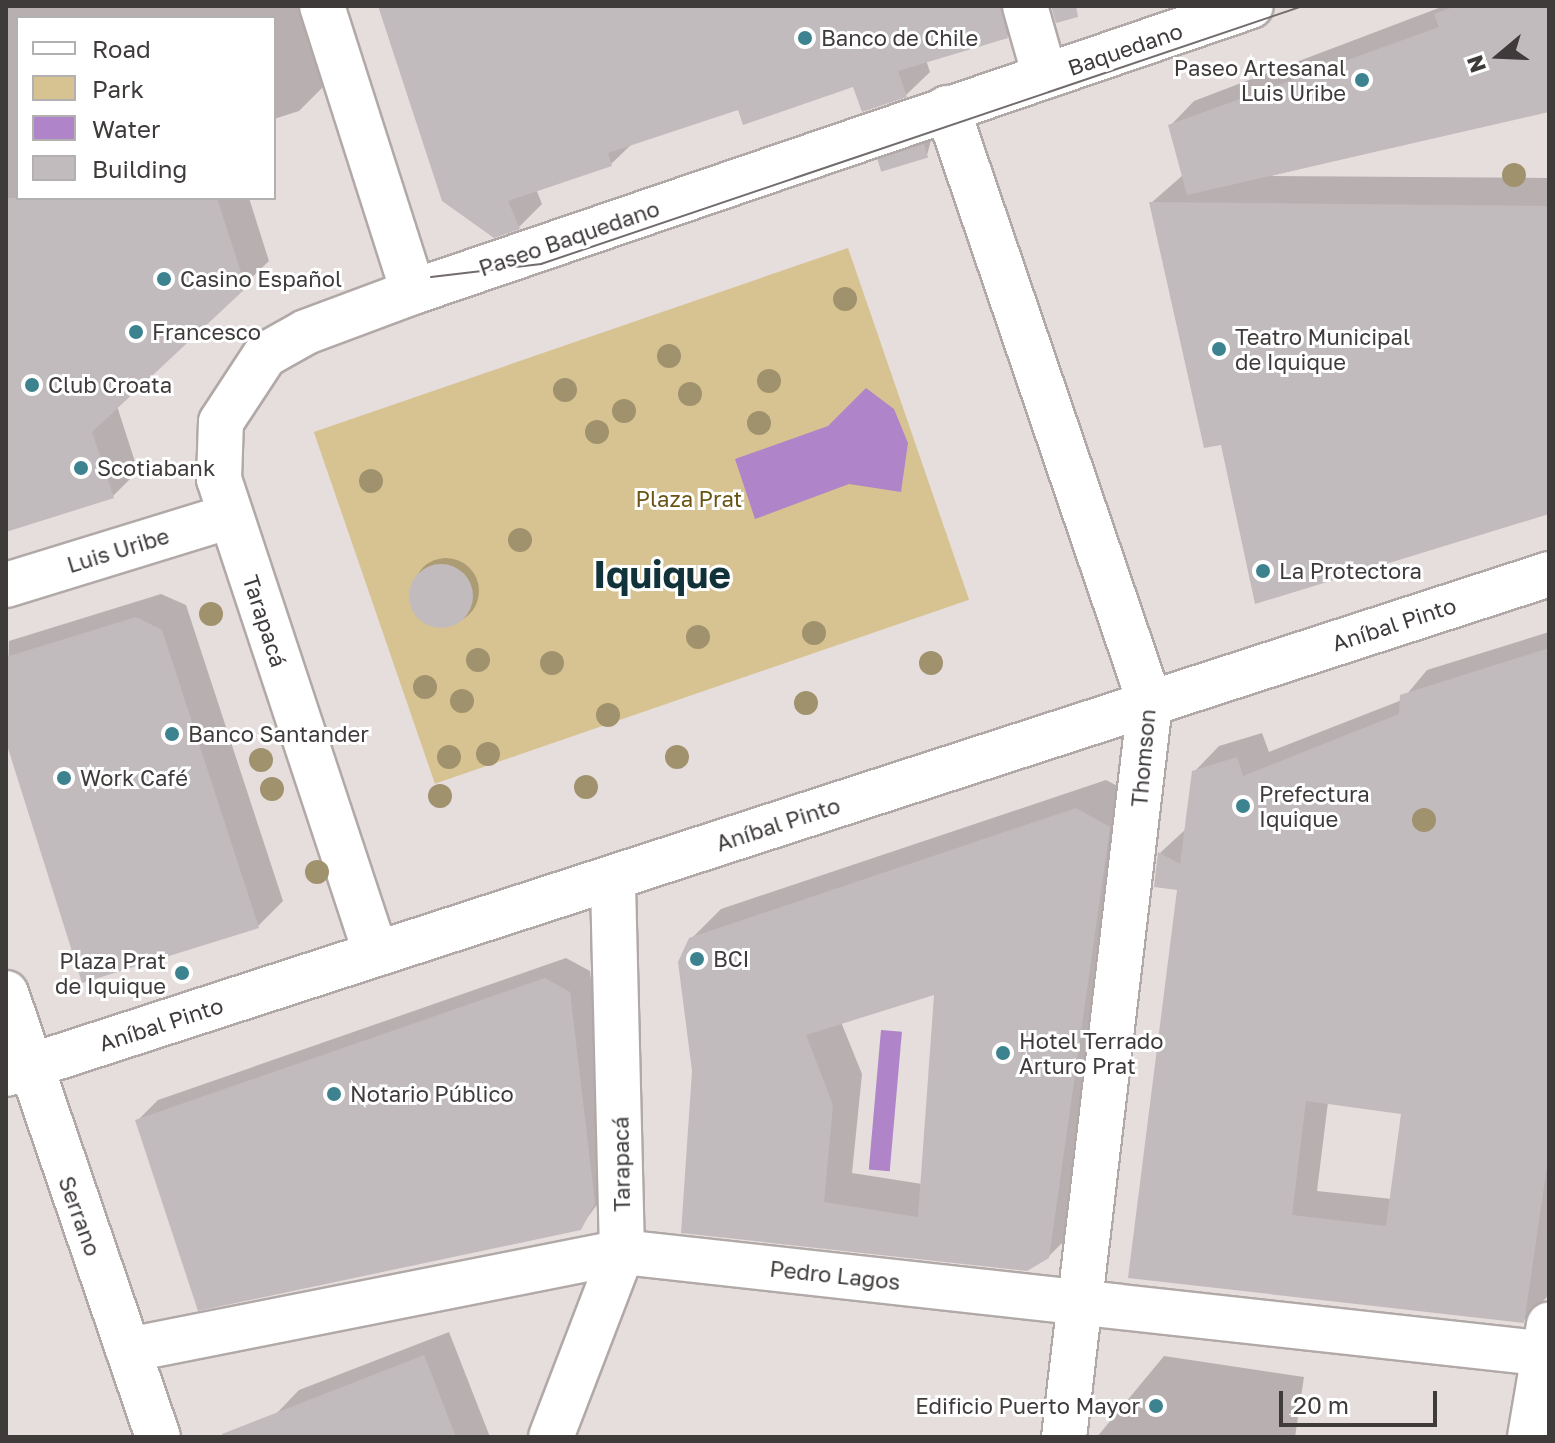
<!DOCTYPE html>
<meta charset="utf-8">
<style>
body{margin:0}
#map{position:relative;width:1555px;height:1443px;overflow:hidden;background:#e6dddd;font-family:"Golos Text",sans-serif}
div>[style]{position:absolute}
.green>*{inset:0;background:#d7c391;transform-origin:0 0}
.water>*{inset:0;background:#b084c8;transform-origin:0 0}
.shadow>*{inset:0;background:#0003}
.round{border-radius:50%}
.building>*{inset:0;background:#c2bbbe;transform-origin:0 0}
.roads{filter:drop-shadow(2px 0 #b1a9a8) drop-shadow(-2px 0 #b1a9a8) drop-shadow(0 2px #b1a9a8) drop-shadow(0 -2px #b1a9a8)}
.minor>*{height:44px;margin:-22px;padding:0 22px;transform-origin:22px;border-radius:22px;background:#fff}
.tram>*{height:2px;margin:-1px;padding:0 1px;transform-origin:1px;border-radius:1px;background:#726d6c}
.trees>*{width:24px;height:24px;margin:-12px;border-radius:50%;background:#a1926e}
.dots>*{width:22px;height:22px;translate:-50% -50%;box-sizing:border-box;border:4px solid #fff;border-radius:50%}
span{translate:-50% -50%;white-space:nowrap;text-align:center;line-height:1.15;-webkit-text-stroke:6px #fff;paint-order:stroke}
.poi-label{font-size:22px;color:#3e3b3a}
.left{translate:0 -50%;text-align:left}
.right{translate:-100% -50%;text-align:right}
.street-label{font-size:22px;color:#3e3b3a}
.park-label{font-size:22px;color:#695414}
.town-label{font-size:38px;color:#113238;font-weight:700}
.frame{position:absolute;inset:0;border:8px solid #3e3b3a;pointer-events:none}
.legend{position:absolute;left:16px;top:16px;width:260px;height:184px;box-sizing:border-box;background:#fff;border:2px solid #b2b1b0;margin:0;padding:10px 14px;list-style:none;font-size:24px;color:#3e3b3a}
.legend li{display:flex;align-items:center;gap:16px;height:40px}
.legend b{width:40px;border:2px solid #b2b1b0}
.north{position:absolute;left:1459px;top:16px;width:80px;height:80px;-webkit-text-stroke:6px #fff;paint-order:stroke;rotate:251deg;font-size:22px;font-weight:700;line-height:32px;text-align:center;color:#3e3b3a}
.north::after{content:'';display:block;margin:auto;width:28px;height:36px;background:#3e3b3a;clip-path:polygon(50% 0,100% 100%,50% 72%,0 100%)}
.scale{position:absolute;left:1279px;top:1391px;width:158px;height:36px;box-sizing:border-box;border:4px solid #3e3b3a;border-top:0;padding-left:10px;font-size:24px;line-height:28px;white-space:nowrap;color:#3e3b3a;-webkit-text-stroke:6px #fff;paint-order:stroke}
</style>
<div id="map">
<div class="green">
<div style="left:848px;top:248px;width:372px;height:565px;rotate:71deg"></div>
</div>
<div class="water">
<div style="clip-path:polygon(866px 388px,894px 409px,908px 443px,901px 492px,849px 484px,755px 519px,735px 459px,828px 426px)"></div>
<div style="left:881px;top:1030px;width:21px;height:140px;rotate:5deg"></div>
</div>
<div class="shadow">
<div style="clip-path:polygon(6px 6px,298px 6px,324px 86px,299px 111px,274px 119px,274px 18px,18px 18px,18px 198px,249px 198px,269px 261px,117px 406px,138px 471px,113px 496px,6px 530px)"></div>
<div style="clip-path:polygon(381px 6px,1028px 6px,1030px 13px,1007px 36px,926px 60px,930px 72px,906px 95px,854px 84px,740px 107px,633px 143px,611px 164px,536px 189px,542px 204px,519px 227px)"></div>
<div style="clip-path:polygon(1444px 6px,1549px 6px,1549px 110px,1270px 176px,1549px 178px,1549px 512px,1222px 443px,1151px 203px,1183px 175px,1170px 126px,1194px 101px)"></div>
<div style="clip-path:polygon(932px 137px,927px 155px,881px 160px,889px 152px)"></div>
<div class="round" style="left:413px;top:558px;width:66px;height:66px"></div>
<div style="clip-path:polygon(161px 594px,186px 605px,283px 901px,258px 926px,6px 735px,9px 641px)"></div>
<div style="clip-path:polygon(evenodd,1549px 632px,1549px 1295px,1523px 1321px,1130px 1276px,1179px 888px,1160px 853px,1186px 829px,1194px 772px,1219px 746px,1262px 733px,1269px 752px,1402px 700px,1427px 670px,1549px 632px,1328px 1102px,1403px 1112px,1392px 1199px,1317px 1191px,1328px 1102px)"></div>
<div style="clip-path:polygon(evenodd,1106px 780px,1139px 797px,1078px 1227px,1048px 1257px,683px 1232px,694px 1071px,691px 939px,721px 909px,1106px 780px,936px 993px,922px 1184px,852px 1173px,862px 1074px,841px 1022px,936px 993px)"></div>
<div style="clip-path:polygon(566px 958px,590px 971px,614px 1181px,580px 1228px,137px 1121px,158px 1100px)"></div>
<div style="clip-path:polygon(449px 1332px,490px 1437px,283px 1437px,275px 1415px,299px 1390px)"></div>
<div style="clip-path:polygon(1164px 1356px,1304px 1377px,1295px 1437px,1097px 1437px)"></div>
</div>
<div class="building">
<div style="clip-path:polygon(378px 6px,1001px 6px,1008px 38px,898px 71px,907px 97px,862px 112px,853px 87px,743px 125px,738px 110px,608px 153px,612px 166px,508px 201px,520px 229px,494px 238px,442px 201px)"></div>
<div style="clip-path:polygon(1051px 6px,1076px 6px,1078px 17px,1056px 23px)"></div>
<div style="clip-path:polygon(1456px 6px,1549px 6px,1549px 112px,1187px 195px,1168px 125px,1439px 27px,1434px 14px)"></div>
<div style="left:924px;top:144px;width:14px;height:49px;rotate:73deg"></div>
<div style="clip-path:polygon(6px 198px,217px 198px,246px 288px,92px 432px,114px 498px,6px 532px)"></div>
<div style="clip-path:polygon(1149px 202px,1549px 206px,1549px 514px,1255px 604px,1221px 445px,1204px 448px)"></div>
<div class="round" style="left:409px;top:564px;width:64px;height:64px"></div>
<div style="clip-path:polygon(136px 617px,162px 630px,259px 928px,82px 983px,6px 742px,6px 657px)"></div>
<div style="clip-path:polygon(evenodd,1549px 648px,1549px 1153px,1524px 1323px,1128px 1278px,1177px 890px,1154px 887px,1158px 852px,1180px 864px,1192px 771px,1237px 757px,1243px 776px,1399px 714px,1400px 695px,1549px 648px,1306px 1101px,1401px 1114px,1386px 1226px,1292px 1215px,1306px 1101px)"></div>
<div style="clip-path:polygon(evenodd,1076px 808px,1110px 827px,1049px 1258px,1027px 1271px,681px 1233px,692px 1071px,678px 962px,689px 938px,1076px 808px,934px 995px,918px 1217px,824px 1202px,833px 1105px,806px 1035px,934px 995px)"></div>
<div style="clip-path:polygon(545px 978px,570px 992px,595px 1203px,581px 1230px,198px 1311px,135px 1120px)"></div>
<div style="clip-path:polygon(424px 1355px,456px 1437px,223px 1437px,222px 1434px)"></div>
</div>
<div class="roads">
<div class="minor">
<div style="left:322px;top:6px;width:300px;rotate:72.3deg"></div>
<div style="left:1025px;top:6px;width:73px;rotate:74.1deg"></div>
<div style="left:947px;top:108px;width:629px;rotate:71.16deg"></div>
<div style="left:1150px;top:703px;width:739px;rotate:96.68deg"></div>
<div style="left:6px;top:585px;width:234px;rotate:-17.1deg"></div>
<div style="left:376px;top:954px;width:500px;rotate:-108.29deg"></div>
<div style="left:219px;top:479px;width:57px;rotate:-88deg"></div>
<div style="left:221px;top:422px;width:80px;rotate:-56.7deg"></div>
<div style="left:265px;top:355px;width:47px;rotate:-29.3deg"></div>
<div style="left:306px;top:332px;width:114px;rotate:-20.5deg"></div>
<div style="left:413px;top:292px;width:885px;rotate:-18.84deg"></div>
<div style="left:6px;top:993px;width:469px;rotate:71.1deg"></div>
<div style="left:6px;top:1074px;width:1622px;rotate:-17.95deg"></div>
<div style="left:128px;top:1350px;width:504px;rotate:-11.22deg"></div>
<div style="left:622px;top:1252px;width:933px;rotate:6.28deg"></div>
<div style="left:551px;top:1437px;width:198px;rotate:-69deg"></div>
<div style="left:622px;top:1252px;width:374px;rotate:-91.4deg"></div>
<div style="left:1530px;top:1437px;width:114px;rotate:-80.4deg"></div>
</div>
</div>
<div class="tram">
<div style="left:431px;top:277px;width:111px;rotate:-6.7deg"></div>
<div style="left:541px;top:264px;width:804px;rotate:-18.71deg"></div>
</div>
<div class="trees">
<div style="left:1514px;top:175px"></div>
<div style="left:845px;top:299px"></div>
<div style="left:669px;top:356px"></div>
<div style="left:769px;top:381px"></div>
<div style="left:565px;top:390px"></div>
<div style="left:690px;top:394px"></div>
<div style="left:624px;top:411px"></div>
<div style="left:759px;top:423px"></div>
<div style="left:597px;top:432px"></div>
<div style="left:371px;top:481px"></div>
<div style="left:520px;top:540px"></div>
<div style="left:211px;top:614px"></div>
<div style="left:814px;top:633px"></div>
<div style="left:698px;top:637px"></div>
<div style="left:478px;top:660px"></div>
<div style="left:552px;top:663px"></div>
<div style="left:931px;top:663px"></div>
<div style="left:425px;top:687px"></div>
<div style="left:462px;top:701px"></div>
<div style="left:806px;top:703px"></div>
<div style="left:608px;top:715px"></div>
<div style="left:488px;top:754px"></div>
<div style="left:449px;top:757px"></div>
<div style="left:677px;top:757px"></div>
<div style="left:261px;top:760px"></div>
<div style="left:586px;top:787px"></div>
<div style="left:272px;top:789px"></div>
<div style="left:440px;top:796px"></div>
<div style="left:1424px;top:820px"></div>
<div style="left:317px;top:872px"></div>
</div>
<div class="dots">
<div style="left:805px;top:38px;background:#3d838f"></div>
<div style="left:1362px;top:80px;background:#3d838f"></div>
<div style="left:164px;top:279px;background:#3d838f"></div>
<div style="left:136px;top:332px;background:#3d838f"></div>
<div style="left:1219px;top:349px;background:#3d838f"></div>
<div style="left:32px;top:385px;background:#3d838f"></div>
<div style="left:81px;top:468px;background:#3d838f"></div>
<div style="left:1263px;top:571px;background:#3d838f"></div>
<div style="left:172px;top:734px;background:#3d838f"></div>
<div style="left:64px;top:778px;background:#3d838f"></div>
<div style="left:1243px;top:806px;background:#3d838f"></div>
<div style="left:697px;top:959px;background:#3d838f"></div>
<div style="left:182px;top:973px;background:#3d838f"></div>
<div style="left:1003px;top:1053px;background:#3d838f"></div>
<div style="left:334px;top:1094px;background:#3d838f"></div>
<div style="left:1156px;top:1406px;background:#3d838f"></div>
</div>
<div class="poi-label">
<span class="left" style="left:821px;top:38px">Banco de Chile</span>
<span class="right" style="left:1346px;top:80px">Paseo Artesanal<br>Luis Uribe</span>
<span class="left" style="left:180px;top:279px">Casino Español</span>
<span class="left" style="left:152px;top:332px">Francesco</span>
<span class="left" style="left:1235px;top:349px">Teatro Municipal<br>de Iquique</span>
<span class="left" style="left:48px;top:385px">Club Croata</span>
<span class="left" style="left:97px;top:468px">Scotiabank</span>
<span class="left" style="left:1279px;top:571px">La Protectora</span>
<span class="left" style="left:188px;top:734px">Banco Santander</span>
<span class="left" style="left:80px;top:778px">Work Café</span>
<span class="left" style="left:1259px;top:806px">Prefectura<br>Iquique</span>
<span class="left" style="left:713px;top:959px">BCI</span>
<span class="right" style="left:166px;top:973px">Plaza Prat<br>de Iquique</span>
<span class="left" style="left:1019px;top:1053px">Hotel Terrado<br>Arturo Prat</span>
<span class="left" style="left:350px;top:1094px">Notario Público</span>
<span class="right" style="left:1140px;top:1406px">Edificio Puerto Mayor</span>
</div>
<div class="street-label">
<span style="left:1125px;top:49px;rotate:-19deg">Baquedano</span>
<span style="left:569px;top:238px;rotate:-19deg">Paseo Baquedano</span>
<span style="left:118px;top:550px;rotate:-17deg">Luis Uribe</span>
<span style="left:265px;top:621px;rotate:72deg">Tarapacá</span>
<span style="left:1394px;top:624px;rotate:-18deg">Aníbal Pinto</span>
<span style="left:1143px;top:758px;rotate:-85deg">Thomson</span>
<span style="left:778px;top:824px;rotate:-18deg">Aníbal Pinto</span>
<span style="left:161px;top:1024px;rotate:-18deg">Aníbal Pinto</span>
<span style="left:621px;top:1164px;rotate:-91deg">Tarapacá</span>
<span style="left:80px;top:1216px;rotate:70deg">Serrano</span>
<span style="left:835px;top:1275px;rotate:6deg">Pedro Lagos</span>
</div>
<div class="park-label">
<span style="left:689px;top:499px">Plaza Prat</span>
</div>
<div class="town-label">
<span style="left:662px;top:574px">Iquique</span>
</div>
<div class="frame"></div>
<ul class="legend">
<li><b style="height:10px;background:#fff"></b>Road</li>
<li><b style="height:22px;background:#d7c391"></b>Park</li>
<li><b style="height:22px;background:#b084c8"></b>Water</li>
<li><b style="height:22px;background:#c2bbbe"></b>Building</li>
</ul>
<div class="north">N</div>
<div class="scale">20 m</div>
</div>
